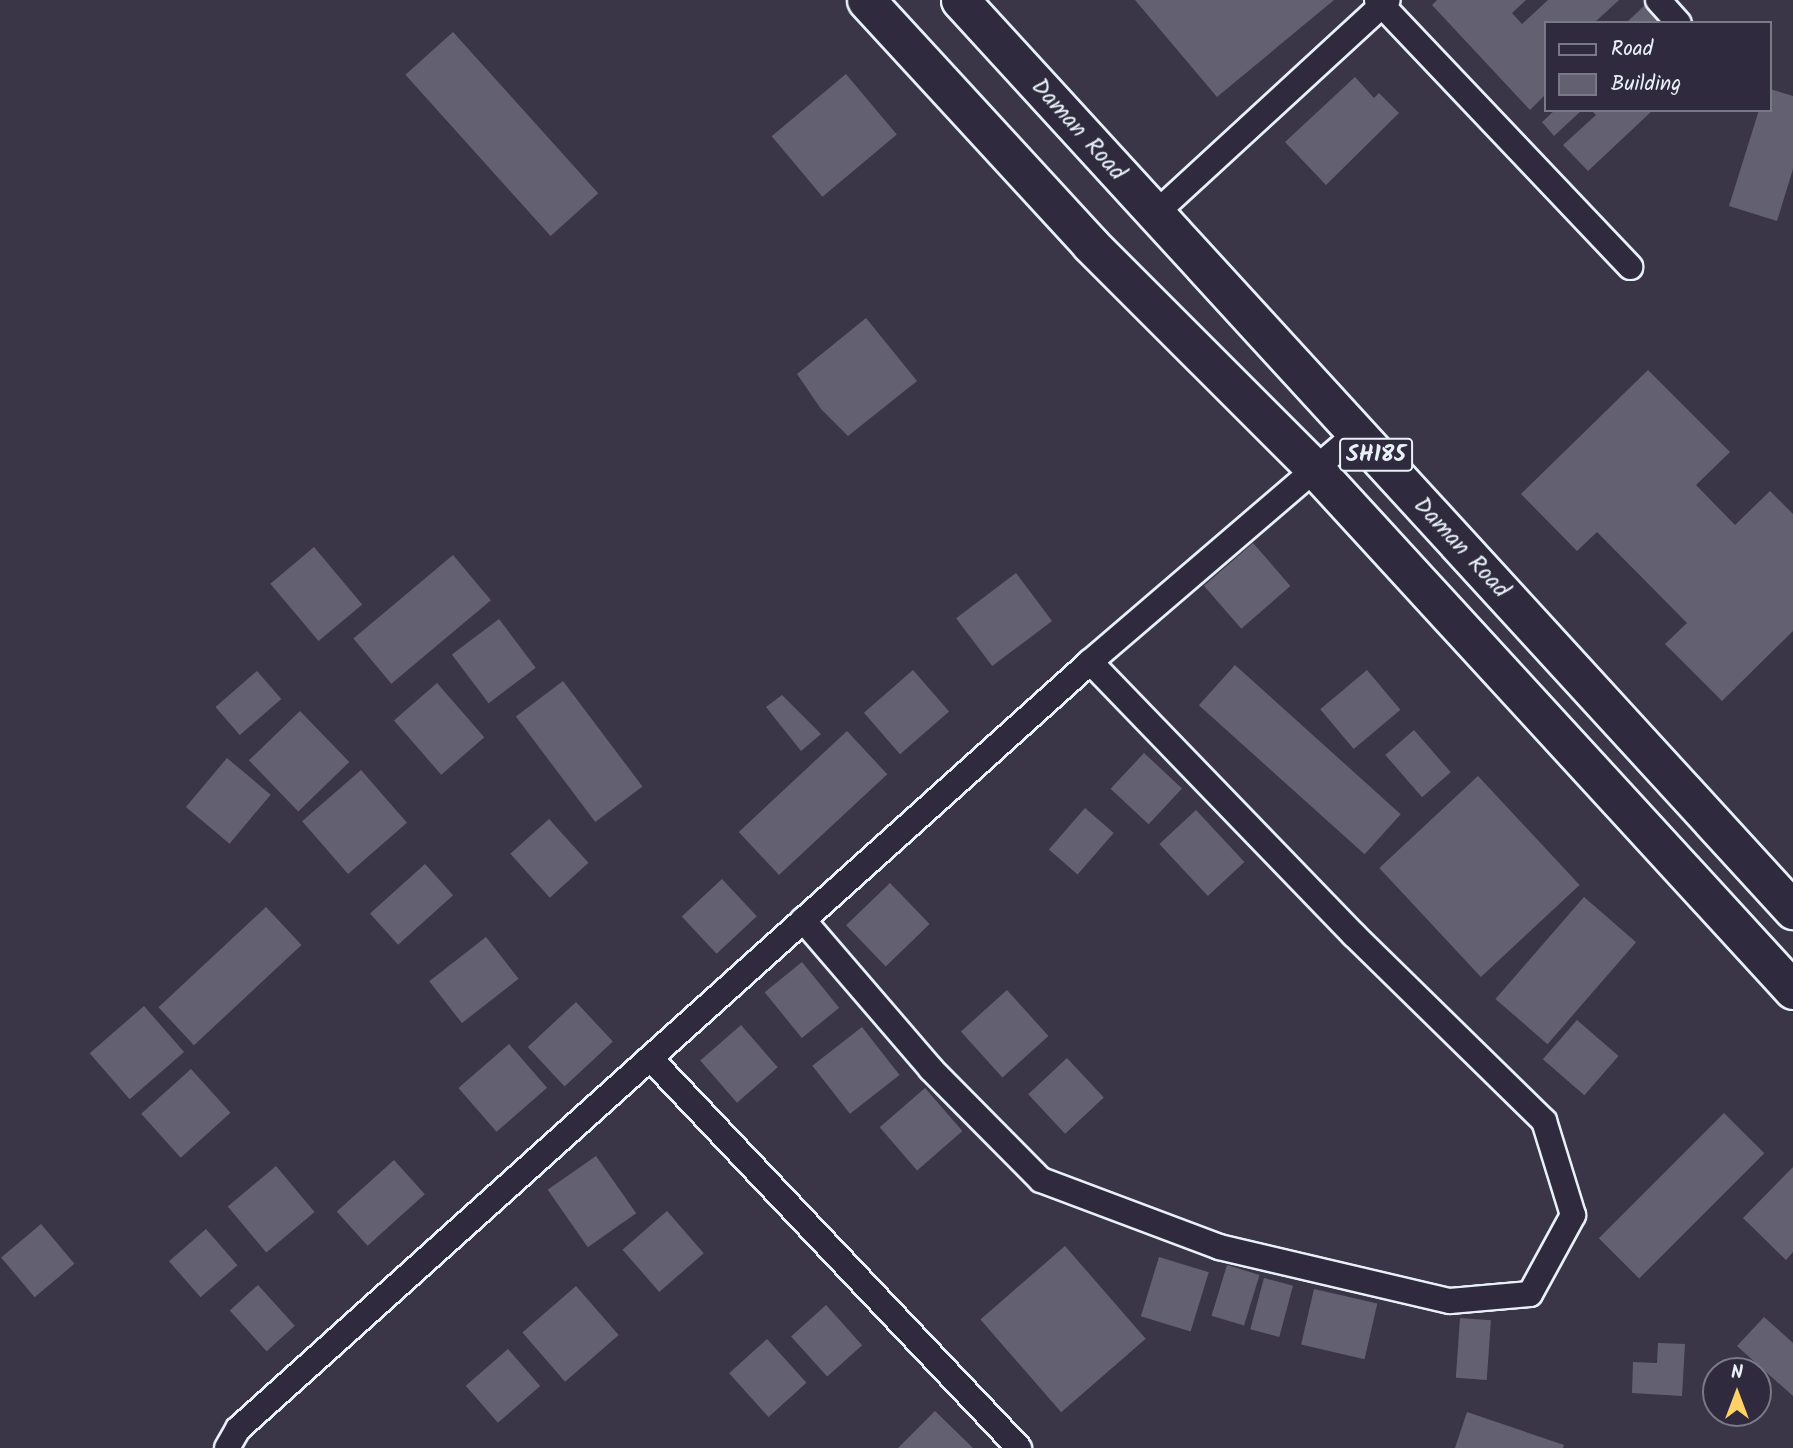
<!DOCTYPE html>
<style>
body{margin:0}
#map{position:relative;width:1793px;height:1448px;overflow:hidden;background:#3a3648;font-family:Kalam,sans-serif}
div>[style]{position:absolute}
.building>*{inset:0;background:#636171;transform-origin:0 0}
.roads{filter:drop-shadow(2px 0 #e8f1f8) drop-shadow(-2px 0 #e8f1f8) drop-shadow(0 2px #e8f1f8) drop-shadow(0 -2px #e8f1f8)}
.minor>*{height:24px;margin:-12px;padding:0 12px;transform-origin:12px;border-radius:12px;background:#2f2a3d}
.primary>*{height:37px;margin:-18.5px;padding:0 18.5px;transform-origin:18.5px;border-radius:18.5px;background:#2f2a3d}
span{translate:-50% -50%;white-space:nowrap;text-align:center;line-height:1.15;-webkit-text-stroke:7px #2f2a3d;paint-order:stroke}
.shield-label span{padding:2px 5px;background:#2f2a3d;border:2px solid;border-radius:5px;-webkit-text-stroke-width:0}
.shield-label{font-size:23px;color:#e8f1f8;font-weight:700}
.street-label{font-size:24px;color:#e8f1f8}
.legend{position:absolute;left:1544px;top:21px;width:228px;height:91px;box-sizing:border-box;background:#2f2a3d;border:2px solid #797a88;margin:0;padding:9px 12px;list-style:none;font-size:21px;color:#e8f1f8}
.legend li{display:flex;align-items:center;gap:14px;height:35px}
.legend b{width:35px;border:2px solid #797a88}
.north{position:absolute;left:1702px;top:1357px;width:70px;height:70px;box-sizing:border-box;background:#2f2a3d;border:2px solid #797a88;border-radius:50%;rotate:0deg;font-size:19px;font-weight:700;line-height:28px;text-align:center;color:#e8f1f8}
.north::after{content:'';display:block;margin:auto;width:24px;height:32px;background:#ffd166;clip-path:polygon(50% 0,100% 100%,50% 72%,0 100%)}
</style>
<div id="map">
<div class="building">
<div style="clip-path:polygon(1135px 0,1334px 0,1217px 97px)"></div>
<div style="clip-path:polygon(1437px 0,1526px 0,1512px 13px,1522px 24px,1548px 0,1619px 0,1594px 23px,1546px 23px,1546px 94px,1530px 110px,1432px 5px)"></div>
<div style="clip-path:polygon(1644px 6px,1660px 23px,1626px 23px)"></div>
<div style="left:453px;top:32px;width:217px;height:64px;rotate:48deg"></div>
<div style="left:846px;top:74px;width:79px;height:97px;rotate:50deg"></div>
<div style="clip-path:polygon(1355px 77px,1374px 98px,1379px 93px,1399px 113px,1326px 185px,1285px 142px)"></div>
<div style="clip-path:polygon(1770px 89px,1793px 96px,1793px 169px,1777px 221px,1729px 206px,1759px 110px,1770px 110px)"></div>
<div style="clip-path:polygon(1555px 110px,1582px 110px,1554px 136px,1542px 122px)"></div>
<div style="clip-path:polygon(1591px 110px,1653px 110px,1588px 171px,1563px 145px,1596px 115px)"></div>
<div style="clip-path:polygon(866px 318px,917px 381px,848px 436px,821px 409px,797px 374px)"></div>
<div style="clip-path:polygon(1648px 370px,1730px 452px,1696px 485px,1735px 525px,1770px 491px,1793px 514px,1793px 631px,1722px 701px,1665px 644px,1687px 623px,1597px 532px,1577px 551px,1521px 494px)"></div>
<div style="left:1253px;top:543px;width:57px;height:65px;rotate:49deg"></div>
<div style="left:314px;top:547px;width:75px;height:57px;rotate:50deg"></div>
<div style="left:453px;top:555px;width:59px;height:130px;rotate:50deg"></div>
<div style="left:1016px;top:573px;width:60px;height:75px;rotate:53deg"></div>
<div style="left:499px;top:619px;width:61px;height:59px;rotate:53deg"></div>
<div style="left:1235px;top:665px;width:223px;height:54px;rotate:42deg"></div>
<div style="left:913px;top:670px;width:55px;height:65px;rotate:49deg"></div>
<div style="left:1367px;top:670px;width:52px;height:61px;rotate:50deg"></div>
<div style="left:257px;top:671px;width:37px;height:55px;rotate:49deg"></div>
<div style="left:563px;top:681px;width:132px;height:59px;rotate:53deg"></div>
<div style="left:437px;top:683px;width:72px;height:57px;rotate:49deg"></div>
<div style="clip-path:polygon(782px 695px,821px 734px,801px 751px,766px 707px)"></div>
<div style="left:300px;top:711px;width:71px;height:71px;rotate:46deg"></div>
<div style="left:1414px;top:730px;width:56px;height:38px;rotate:49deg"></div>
<div style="left:847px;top:731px;width:59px;height:148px;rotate:47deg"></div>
<div style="left:1144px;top:753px;width:52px;height:49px;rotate:43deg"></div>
<div style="left:227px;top:758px;width:57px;height:64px;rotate:40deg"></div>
<div style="left:361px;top:770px;width:70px;height:78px;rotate:49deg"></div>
<div style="left:1478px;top:776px;width:149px;height:135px;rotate:47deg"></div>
<div style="left:1085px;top:808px;width:38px;height:55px;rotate:41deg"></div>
<div style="left:1196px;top:810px;width:71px;height:50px;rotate:47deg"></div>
<div style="left:549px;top:819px;width:59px;height:52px;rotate:48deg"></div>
<div style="left:425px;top:864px;width:42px;height:74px;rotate:48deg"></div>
<div style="left:722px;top:879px;width:51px;height:55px;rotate:47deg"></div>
<div style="left:890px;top:883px;width:57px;height:61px;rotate:46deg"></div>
<div style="left:1584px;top:897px;width:69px;height:135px;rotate:41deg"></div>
<div style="left:266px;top:907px;width:52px;height:147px;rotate:47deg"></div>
<div style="left:486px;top:937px;width:53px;height:72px;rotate:52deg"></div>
<div style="left:802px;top:962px;width:59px;height:48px;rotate:51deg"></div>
<div style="left:1007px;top:990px;width:62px;height:62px;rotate:48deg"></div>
<div style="left:576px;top:1002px;width:54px;height:66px;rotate:47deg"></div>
<div style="left:144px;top:1006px;width:61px;height:72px;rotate:49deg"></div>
<div style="left:1577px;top:1020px;width:55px;height:52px;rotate:41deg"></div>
<div style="left:741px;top:1025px;width:56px;height:54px;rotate:49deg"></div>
<div style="left:862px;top:1027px;width:61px;height:63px;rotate:52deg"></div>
<div style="left:509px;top:1044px;width:58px;height:67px;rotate:49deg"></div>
<div style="left:1067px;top:1058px;width:54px;height:53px;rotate:47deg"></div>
<div style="left:191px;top:1069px;width:59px;height:67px;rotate:48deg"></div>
<div style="left:925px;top:1088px;width:57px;height:60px;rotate:49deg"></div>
<div style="left:1724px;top:1113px;width:57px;height:177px;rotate:45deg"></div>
<div style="left:596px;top:1156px;width:70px;height:59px;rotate:55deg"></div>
<div style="left:394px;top:1160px;width:46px;height:77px;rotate:48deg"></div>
<div style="left:276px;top:1166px;width:60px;height:63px;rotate:50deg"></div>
<div style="clip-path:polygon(1793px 1167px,1793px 1252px,1786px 1260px,1743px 1218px)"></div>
<div style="left:667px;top:1211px;width:56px;height:59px;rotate:49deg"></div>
<div style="left:41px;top:1224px;width:52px;height:52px;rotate:50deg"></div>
<div style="left:206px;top:1229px;width:48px;height:49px;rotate:49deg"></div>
<div style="left:1065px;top:1246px;width:123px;height:112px;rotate:49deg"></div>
<div style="left:1159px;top:1257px;width:52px;height:62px;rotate:17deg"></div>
<div style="left:1227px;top:1265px;width:34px;height:53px;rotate:17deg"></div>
<div style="left:1264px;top:1278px;width:30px;height:53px;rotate:15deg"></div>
<div style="left:258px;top:1285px;width:55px;height:38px;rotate:48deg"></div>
<div style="left:576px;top:1286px;width:65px;height:71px;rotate:49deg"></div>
<div style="left:1314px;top:1289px;width:65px;height:57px;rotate:13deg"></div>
<div style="left:826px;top:1305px;width:54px;height:47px;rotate:48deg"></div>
<div style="clip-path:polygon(1764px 1317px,1793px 1343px,1793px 1396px,1737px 1346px)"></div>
<div style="left:1460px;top:1318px;width:31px;height:60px;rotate:4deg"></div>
<div style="left:767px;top:1339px;width:59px;height:51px;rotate:48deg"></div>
<div style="clip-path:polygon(1658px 1343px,1685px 1344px,1682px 1396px,1632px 1393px,1633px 1362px,1657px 1363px)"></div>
<div style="left:508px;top:1349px;width:49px;height:56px;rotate:49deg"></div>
<div style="clip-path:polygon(935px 1411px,973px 1448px,898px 1448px)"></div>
<div style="clip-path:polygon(1467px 1412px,1564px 1445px,1563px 1448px,1455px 1448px)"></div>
</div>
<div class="roads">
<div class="minor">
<div style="left:1377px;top:0;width:368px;rotate:46.5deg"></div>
<div style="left:1658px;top:0;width:31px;rotate:48deg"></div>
<div style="left:1155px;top:214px;width:316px;rotate:-42.6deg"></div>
<div style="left:803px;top:920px;width:196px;rotate:49.3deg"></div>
<div style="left:931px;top:1069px;width:156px;rotate:45.3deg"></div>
<div style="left:1041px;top:1180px;width:190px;rotate:20.6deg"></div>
<div style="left:1219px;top:1247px;width:237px;rotate:13.2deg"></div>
<div style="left:1450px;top:1301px;width:80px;rotate:-5deg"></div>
<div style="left:1530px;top:1294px;width:90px;rotate:-61.4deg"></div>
<div style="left:1573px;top:1215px;width:98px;rotate:-107.1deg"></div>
<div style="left:1544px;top:1121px;width:266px;rotate:-135.6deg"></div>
<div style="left:1354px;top:935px;width:380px;rotate:-134deg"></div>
<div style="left:650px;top:1058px;width:537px;rotate:46.58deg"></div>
<div style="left:227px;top:1448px;width:22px;rotate:-60deg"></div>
<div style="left:238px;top:1429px;width:1146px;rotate:-41.99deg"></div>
<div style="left:1090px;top:662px;width:350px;rotate:-40.6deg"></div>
</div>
<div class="primary">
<div style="left:866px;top:0;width:331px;rotate:47.4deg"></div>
<div style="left:1090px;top:244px;width:318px;rotate:45deg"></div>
<div style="left:1315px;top:469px;width:707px;rotate:47.46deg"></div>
<div style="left:960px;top:0;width:1234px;rotate:47.53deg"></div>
</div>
</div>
<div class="shield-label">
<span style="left:1376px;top:455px">SH185</span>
</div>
<div class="street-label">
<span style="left:1078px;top:130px;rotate:48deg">Daman Road</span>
<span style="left:1461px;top:548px;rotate:47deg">Daman Road</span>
</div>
<ul class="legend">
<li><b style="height:9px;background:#2f2a3d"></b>Road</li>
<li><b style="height:19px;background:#636171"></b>Building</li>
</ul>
<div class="north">N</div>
</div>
